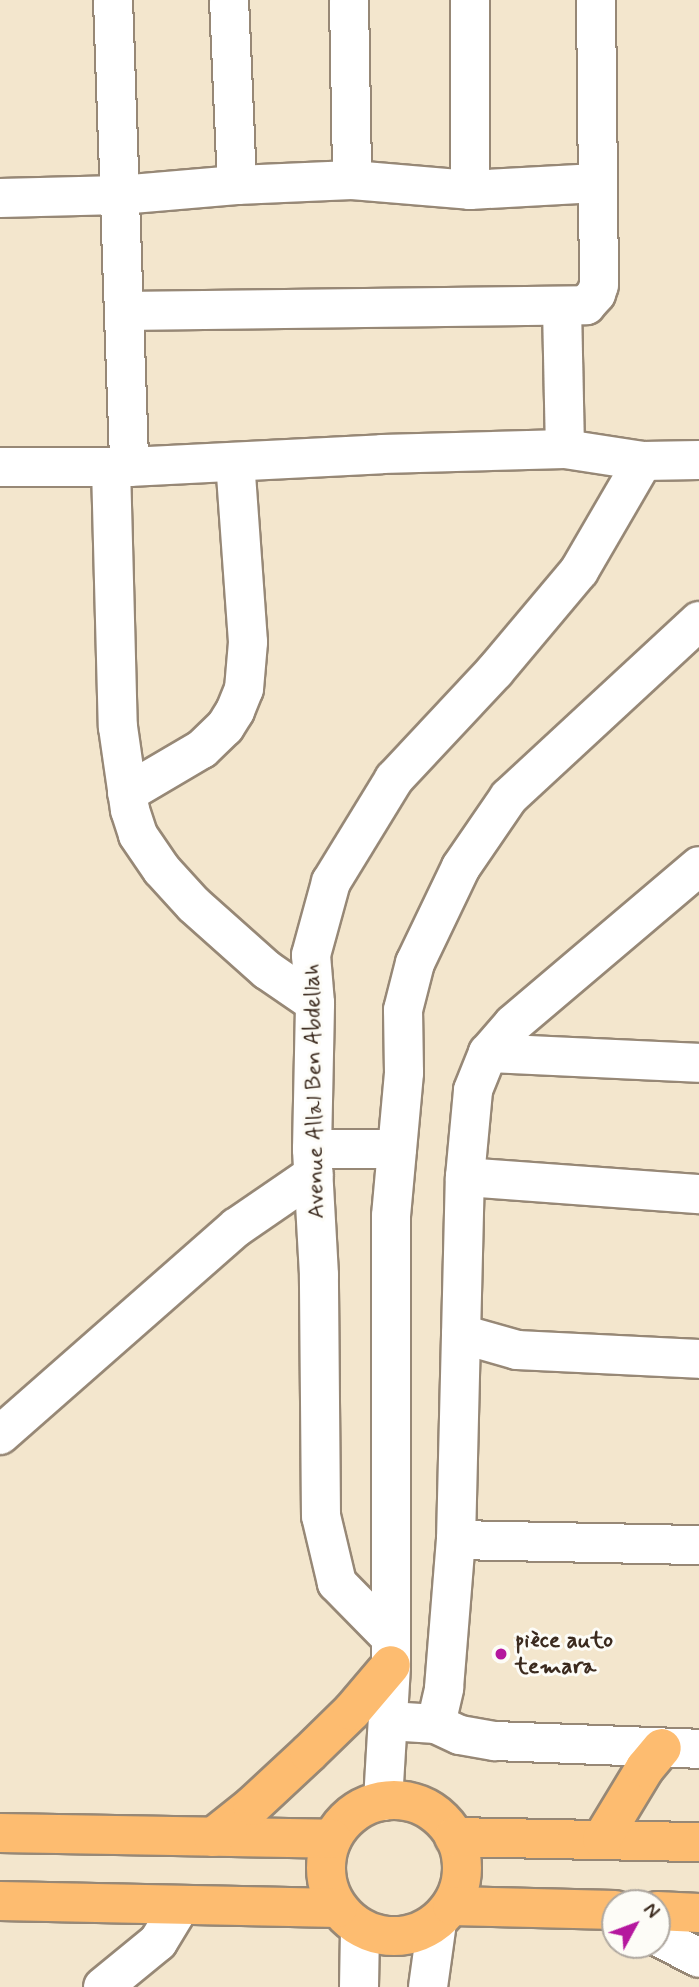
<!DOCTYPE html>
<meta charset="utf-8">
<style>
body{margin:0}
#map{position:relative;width:699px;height:1987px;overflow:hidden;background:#f3e6cd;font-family:Mynerve,sans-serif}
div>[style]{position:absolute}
.roads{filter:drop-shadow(2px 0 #978876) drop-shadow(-2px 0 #978876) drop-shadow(0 2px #978876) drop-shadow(0 -2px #978876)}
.minor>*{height:38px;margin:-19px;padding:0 19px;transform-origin:19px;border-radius:19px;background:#fff}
.major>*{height:38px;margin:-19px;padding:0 19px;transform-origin:19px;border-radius:19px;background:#fdbc70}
.major>.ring{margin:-19px;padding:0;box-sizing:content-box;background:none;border:38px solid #fdbc70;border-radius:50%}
.dots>*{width:19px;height:19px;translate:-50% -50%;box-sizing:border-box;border:4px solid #fdfcf7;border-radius:50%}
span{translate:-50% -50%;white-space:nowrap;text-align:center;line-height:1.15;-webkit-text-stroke:6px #fdfcf7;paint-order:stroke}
.street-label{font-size:23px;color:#3b2a1e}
.poi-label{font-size:23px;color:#3b2a1e;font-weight:700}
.left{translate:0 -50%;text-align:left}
.north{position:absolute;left:601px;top:1889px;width:70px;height:70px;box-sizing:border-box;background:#fdfcf7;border:2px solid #afa8a0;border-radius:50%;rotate:49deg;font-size:19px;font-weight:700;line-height:28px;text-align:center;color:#3b2a1e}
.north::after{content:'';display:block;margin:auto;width:24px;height:32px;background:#b5179e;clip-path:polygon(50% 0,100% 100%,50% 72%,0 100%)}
</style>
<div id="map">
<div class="roads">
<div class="minor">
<div style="left:113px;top:0;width:467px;rotate:88deg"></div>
<div style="left:229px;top:0;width:185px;rotate:87.5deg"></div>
<div style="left:349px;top:0;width:180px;rotate:89deg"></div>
<div style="left:470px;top:0;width:190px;rotate:90deg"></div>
<div style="left:0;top:198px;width:120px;rotate:-1.4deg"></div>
<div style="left:120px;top:195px;width:117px;rotate:-4.9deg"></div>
<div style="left:237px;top:185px;width:115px;rotate:-2.5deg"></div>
<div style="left:352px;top:180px;width:118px;rotate:4.8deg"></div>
<div style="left:470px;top:190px;width:127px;rotate:-3.2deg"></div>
<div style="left:562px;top:307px;width:142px;rotate:88.8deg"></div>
<div style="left:124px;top:311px;width:462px;rotate:-0.7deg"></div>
<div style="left:586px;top:305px;width:15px;rotate:-48deg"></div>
<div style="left:596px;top:294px;width:9px;rotate:-72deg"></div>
<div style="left:599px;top:285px;width:285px;rotate:-90.6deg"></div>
<div style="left:0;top:467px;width:129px"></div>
<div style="left:129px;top:467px;width:253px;rotate:-2.9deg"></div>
<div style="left:382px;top:454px;width:183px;rotate:-1.6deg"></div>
<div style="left:565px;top:449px;width:79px;rotate:8.7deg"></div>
<div style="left:643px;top:461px;width:56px;rotate:-1deg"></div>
<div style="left:111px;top:467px;width:260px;rotate:88.5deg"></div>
<div style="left:118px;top:727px;width:84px;rotate:81.8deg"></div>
<div style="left:130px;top:810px;width:26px;rotate:72deg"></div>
<div style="left:138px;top:835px;width:42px;rotate:55.6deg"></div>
<div style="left:162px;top:870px;width:47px;rotate:47.6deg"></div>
<div style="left:194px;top:905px;width:98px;rotate:41.7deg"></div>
<div style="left:267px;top:970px;width:58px;rotate:34.5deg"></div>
<div style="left:127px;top:793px;width:87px;rotate:-30.4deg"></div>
<div style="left:202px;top:749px;width:32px;rotate:-44deg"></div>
<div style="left:225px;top:727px;width:19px;rotate:-58deg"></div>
<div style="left:235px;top:711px;width:24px;rotate:-68deg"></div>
<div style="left:244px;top:689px;width:47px;rotate:-85.1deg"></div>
<div style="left:248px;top:642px;width:180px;rotate:-94.1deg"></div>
<div style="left:488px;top:1053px;width:211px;rotate:2.7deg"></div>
<div style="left:312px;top:1149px;width:85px"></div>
<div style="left:465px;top:1177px;width:235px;rotate:4.2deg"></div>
<div style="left:461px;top:1334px;width:58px;rotate:15.9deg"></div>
<div style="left:517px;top:1350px;width:182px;rotate:2.8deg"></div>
<div style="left:0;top:1435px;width:315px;rotate:-41.3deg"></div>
<div style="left:237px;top:1227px;width:93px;rotate:-34.5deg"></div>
<div style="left:456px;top:1540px;width:243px;rotate:1.2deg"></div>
<div style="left:390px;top:1637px;width:76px;rotate:-134.5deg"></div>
<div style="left:337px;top:1583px;width:69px;rotate:-103.4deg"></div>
<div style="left:321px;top:1516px;width:241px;rotate:-90.5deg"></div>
<div style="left:319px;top:1275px;width:126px;rotate:-93.2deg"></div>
<div style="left:312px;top:1149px;width:146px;rotate:-88.8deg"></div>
<div style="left:315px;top:1003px;width:48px;rotate:-94.8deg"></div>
<div style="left:311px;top:955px;width:76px;rotate:-74.7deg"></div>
<div style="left:331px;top:882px;width:121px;rotate:-58.5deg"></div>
<div style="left:394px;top:779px;width:148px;rotate:-46.9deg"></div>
<div style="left:495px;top:671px;width:131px;rotate:-50deg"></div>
<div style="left:579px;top:571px;width:127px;rotate:-59.8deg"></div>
<div style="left:389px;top:1721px;width:47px;rotate:3.7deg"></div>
<div style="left:436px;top:1724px;width:37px;rotate:-77deg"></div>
<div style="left:444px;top:1688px;width:148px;rotate:-85.4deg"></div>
<div style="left:456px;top:1540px;width:363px;rotate:-88.6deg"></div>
<div style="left:465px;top:1177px;width:87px;rotate:-84.7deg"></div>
<div style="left:473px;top:1090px;width:40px;rotate:-68deg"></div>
<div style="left:488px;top:1053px;width:38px;rotate:-49deg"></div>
<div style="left:513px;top:1024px;width:244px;rotate:-40.3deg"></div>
<div style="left:436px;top:1724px;width:26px;rotate:25deg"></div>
<div style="left:460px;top:1735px;width:36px;rotate:10deg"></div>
<div style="left:495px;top:1741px;width:204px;rotate:2.2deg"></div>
<div style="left:383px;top:1801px;width:136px;rotate:-86.6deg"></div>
<div style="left:391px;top:1665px;width:449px;rotate:-90deg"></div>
<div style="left:391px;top:1216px;width:144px;rotate:-84.8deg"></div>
<div style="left:404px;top:1073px;width:63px;rotate:-90.9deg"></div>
<div style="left:403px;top:1010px;width:49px;rotate:-75.7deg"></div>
<div style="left:415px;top:963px;width:106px;rotate:-64.4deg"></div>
<div style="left:461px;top:867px;width:85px;rotate:-55.6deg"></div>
<div style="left:509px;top:797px;width:259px;rotate:-42.8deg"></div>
<div style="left:657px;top:1936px;width:47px;rotate:27.6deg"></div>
<div style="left:103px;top:1987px;width:71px;rotate:-39.3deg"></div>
<div style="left:158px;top:1942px;width:42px;rotate:-58.6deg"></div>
<div style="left:359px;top:1987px;width:59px;rotate:-89deg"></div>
<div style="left:428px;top:1987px;width:66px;rotate:-82.1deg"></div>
</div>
<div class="major">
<div class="ring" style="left:326px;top:1800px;width:98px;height:98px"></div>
<div style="left:0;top:1833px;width:332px;rotate:1deg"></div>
<div style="left:213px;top:1837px;width:50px;rotate:-38.5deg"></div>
<div style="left:252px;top:1806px;width:78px;rotate:-42.9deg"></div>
<div style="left:309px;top:1753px;width:60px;rotate:-44.3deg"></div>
<div style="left:352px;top:1711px;width:60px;rotate:-49.7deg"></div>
<div style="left:454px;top:1837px;width:245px;rotate:1.2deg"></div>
<div style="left:602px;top:1839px;width:83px;rotate:-58.8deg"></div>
<div style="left:645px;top:1768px;width:26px;rotate:-50deg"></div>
<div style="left:0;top:1901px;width:338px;rotate:1.2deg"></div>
<div style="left:452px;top:1906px;width:163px;rotate:1.4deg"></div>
<div style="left:657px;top:1911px;width:42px;rotate:2.7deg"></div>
</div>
</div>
<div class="dots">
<div style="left:501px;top:1654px;background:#b5179e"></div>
</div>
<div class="street-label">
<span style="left:315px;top:1091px;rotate:-91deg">Avenue Allal Ben Abdellah</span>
</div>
<div class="poi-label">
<span class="left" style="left:515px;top:1654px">pièce auto<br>temara</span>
</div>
<div class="north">N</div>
</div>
